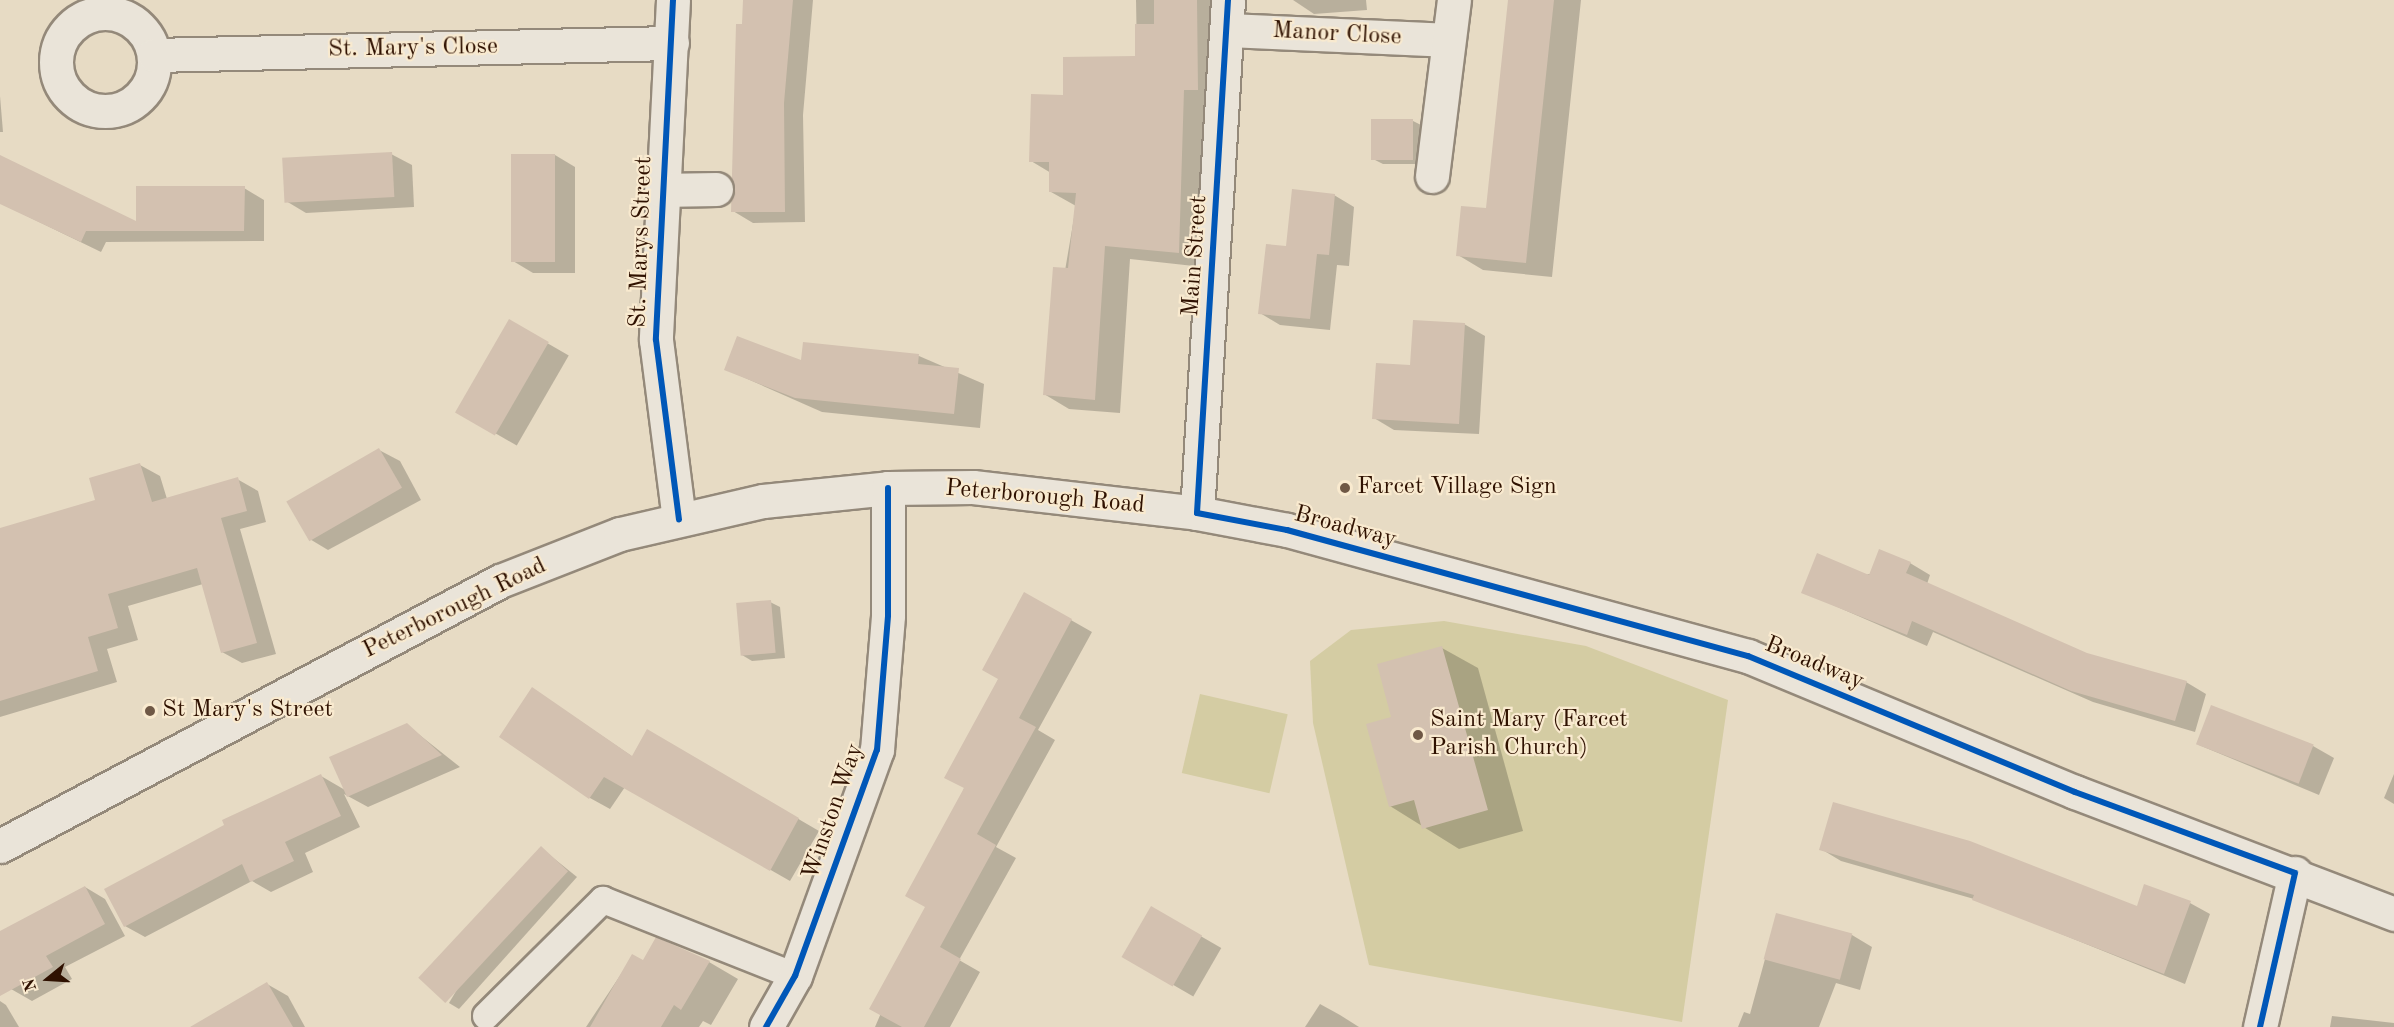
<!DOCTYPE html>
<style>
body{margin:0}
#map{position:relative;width:2394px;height:1027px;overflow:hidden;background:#e7dbc4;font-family:"Old Standard TT",serif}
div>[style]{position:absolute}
.green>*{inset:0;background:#d4cca3;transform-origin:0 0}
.shadow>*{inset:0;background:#0003;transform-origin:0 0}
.building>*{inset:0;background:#d3c1b0;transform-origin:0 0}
.roads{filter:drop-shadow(2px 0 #94897a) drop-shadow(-2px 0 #94897a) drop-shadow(0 2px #94897a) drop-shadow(0 -2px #94897a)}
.service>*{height:26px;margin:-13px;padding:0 13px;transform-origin:13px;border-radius:13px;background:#eae4d9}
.minor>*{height:33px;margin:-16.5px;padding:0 16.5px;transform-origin:16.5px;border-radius:16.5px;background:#eae4d9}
.minor>.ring{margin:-16.5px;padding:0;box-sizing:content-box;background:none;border:33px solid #eae4d9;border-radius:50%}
.tertiary>*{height:33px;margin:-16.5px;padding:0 16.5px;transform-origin:16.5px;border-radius:16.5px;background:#eae4d9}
.secondary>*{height:33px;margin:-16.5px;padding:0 16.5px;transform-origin:16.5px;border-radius:16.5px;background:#eae4d9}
.cycleway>*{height:6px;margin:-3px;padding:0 3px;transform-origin:3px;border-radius:3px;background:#0057b8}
.dots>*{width:16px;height:16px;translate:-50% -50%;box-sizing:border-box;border:3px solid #f9eacf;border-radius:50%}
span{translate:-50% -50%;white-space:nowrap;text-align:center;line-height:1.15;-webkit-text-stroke:4.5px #f9eacf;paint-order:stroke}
.street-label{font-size:24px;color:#2f1100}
.poi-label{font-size:24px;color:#2f1100}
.left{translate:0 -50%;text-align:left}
.north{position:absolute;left:18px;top:949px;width:60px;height:60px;-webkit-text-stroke:4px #f9eacf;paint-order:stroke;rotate:252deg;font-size:16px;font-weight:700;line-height:24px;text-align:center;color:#2f1100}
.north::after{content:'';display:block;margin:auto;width:21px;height:27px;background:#2f1100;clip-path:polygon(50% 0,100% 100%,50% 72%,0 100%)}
</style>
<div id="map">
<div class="green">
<div style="clip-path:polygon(1444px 621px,1586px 646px,1728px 700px,1682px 1022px,1369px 965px,1313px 723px,1310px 661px,1351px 630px)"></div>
<div style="left:1200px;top:694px;width:90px;height:81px;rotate:13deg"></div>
</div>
<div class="shadow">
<div style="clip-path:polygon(744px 0,813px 0,803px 115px,805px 222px,753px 223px,733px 211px)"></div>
<div style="clip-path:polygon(1136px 0,1220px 0,1203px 267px,1130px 259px,1120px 413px,1069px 409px,1044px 394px,1076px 206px,1051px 192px,1051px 173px,1031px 161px,1064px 97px,1137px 57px)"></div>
<div style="clip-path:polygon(1293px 0,1366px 0,1367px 10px,1314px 14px)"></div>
<div style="clip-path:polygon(1510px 0,1581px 0,1552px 277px,1483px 270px,1458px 255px,1487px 210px)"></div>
<div style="clip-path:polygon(0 96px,3px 132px,0 132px)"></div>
<div style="clip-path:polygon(1413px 121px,1423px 126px,1424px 164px,1383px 164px,1373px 159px)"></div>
<div style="clip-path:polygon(391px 154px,412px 165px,414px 207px,306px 213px,286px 201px)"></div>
<div style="clip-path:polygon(555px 155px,575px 167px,575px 273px,533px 273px,513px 261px)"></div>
<div style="clip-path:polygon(0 164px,138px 223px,244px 188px,264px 200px,264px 241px,106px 242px,101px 252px,0 203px)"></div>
<div style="clip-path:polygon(1334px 195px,1354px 207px,1349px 266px,1337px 265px,1330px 330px,1280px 325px,1260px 313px,1288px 247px)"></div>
<div style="left:509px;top:321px;width:69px;height:104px;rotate:30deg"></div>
<div style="clip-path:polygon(1464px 324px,1485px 336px,1479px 434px,1394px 430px,1374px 418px,1412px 367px)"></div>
<div style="clip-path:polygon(919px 356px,984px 384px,980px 428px,822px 412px,725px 369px)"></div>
<div style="clip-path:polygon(379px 450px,400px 461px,421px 500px,328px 550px,308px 538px)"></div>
<div style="clip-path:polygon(140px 465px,160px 476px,167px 499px,237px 479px,258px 491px,266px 522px,240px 529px,276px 654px,242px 663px,222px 652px,203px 584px,128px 606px,138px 640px,107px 649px,117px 682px,0 717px,0 585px)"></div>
<div style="clip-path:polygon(1910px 563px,1930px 575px,1927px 584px,2087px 654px,2186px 682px,2206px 694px,2195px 732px,2093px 702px,1933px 632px,1927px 646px,1803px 592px)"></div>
<div style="clip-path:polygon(1025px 594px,1092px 632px,1038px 730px,1055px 740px,996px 847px,1016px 858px,959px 960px,980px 972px,950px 1027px,875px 1027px,927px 906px)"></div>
<div style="clip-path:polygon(770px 602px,780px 607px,785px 658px,752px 661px,742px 655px)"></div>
<div style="clip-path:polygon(1442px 648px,1478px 668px,1523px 831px,1459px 849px,1390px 806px,1393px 718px)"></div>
<div style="clip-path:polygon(533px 689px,633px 757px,647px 731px,819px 831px,790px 881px,625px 787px,610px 809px,590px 798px)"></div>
<div style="clip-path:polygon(407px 725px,460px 767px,368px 807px,344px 794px,360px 827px,305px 853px,313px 872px,271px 892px,252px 881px,145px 937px,125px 926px,321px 776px,345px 790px)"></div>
<div style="clip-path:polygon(2199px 745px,2313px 746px,2334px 758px,2319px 795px)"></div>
<div style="clip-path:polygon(2394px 774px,2394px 804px,2384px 798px)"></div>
<div style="clip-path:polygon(541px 848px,577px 877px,459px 1009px,449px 1003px)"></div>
<div style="clip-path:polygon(1821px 849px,2138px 908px,2190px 903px,2210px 914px,2185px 984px,1974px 899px,1841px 861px)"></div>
<div style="clip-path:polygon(85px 887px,105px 899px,125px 936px,65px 967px,72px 979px,32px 1001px,11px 989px,0 967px,0 932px)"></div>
<div style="left:1152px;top:908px;width:80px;height:56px;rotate:30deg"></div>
<div style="clip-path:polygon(1777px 915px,1852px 935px,1872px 947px,1860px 990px,1836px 983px,1819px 1027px,1738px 1027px,1744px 1012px,1750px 1014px)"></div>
<div style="clip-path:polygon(633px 956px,644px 962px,709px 962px,738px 979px,711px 1025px,703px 1021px,699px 1027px,586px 1027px)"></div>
<div style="clip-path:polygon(267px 984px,288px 996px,305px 1027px,228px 1027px)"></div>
<div style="clip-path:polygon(0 1001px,6px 1005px,19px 1027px,0 1027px)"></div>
<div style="clip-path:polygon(1320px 1004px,1340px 1015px,1359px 1027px,1305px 1027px)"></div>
<div style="clip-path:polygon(2332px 1016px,2394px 1023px,2394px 1027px,2330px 1027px)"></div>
</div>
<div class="building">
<div style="clip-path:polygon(743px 0,793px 0,784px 103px,785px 212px,731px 212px,736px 24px,742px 24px)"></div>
<div style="clip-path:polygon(1154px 0,1197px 0,1198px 90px,1184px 90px,1179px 253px,1105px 246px,1095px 400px,1043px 395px,1053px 267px,1068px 268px,1076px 193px,1049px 192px,1049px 162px,1029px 162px,1031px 94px,1063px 95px,1063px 57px,1135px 56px,1135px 24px,1154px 24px)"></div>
<div style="clip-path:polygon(1508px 0,1554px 0,1526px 263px,1456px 256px,1461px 206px,1486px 208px)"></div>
<div style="left:1371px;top:119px;width:42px;height:41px"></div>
<div style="left:392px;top:152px;width:45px;height:110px;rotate:87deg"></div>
<div style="left:511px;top:154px;width:44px;height:108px"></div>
<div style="clip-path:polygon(0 155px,136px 221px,136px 186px,245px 186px,244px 231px,86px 231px,81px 242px,0 204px)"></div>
<div style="clip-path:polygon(1292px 189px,1335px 194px,1329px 255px,1317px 254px,1310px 319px,1258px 314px,1266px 244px,1286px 246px)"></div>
<div style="left:509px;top:319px;width:46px;height:108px;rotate:30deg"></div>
<div style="clip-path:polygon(1413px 320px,1465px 323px,1459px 424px,1372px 419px,1376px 363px,1410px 365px)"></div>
<div style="clip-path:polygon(737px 336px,801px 360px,803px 342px,919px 354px,918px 364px,959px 368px,954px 414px,795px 398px,724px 370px)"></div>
<div style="left:379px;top:448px;width:46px;height:107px;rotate:60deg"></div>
<div style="clip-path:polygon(140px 463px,152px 502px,238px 477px,247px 511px,221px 518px,257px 643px,221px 653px,197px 568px,108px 594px,118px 628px,88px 637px,98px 671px,0 701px,0 528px,95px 500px,89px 478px)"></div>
<div style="clip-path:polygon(1879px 549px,1911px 562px,1906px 573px,2087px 653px,2187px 681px,2175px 721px,2071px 691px,1912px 621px,1907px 635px,1801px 593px,1817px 553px,1869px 575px)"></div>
<div style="clip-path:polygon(1024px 592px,1072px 619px,1019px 718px,1036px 727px,977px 834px,996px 845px,940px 947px,961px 959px,924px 1027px,902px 1027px,869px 1009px,925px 907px,905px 896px,964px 788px,944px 778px,998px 679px,982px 670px)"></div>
<div style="left:771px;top:600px;width:53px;height:35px;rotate:85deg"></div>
<div style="clip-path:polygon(1442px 646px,1488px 810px,1422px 829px,1414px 800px,1389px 807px,1366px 724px,1391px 717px,1377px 664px)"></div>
<div style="clip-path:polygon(532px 687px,632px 756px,647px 729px,799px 818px,770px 871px,604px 777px,589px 799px,499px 737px)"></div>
<div style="left:2211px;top:705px;width:110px;height:42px;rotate:21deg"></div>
<div style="clip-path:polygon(407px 723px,442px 755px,347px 797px,329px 757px)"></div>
<div style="clip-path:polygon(321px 774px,341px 816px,285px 842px,294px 861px,250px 882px,242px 864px,124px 927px,104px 889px,224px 825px,222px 820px)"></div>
<div style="clip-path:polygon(1833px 802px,1970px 841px,2137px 906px,2144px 884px,2191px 901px,2164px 974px,1972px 900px,1974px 895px,1819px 850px)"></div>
<div style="left:541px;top:846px;width:37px;height:180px;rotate:43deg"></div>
<div style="clip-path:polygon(85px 886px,105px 924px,46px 956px,53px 967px,0 996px,0 931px)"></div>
<div style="left:1151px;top:906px;width:59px;height:59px;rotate:30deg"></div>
<div style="left:1776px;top:913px;width:79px;height:48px;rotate:15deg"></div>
<div style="clip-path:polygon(656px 937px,710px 961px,681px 1010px,674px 1005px,661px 1027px,590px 1027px,632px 954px,643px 960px)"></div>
<div style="clip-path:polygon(267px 982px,293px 1027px,190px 1027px)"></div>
</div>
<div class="roads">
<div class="service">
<div style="left:486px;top:1016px;width:165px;rotate:-44.8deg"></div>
<div style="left:603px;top:900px;width:206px;rotate:21.6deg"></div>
</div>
<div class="minor">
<div style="left:673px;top:0;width:340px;rotate:92.9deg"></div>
<div style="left:656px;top:340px;width:181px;rotate:82.7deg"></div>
<div class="ring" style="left:56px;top:13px;width:65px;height:65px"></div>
<div style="left:1228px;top:30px;width:217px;rotate:2.6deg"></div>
<div style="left:154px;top:55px;width:518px;rotate:-1.33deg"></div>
<div style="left:1432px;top:176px;width:177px;rotate:-82.9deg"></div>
<div style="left:661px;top:190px;width:55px;rotate:-1deg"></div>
<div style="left:766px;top:1027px;width:59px;rotate:-60.4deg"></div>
<div style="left:795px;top:976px;width:240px;rotate:-70.1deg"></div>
<div style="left:877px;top:750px;width:135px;rotate:-85.3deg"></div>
<div style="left:888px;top:615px;width:127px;rotate:-90deg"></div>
<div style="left:2260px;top:1027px;width:158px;rotate:-77.2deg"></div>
</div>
<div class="tertiary">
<div style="left:1197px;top:513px;width:514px;rotate:-86.54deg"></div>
</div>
<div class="secondary">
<div style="left:0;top:846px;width:566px;rotate:-27.92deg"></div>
<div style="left:500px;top:581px;width:129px;rotate:-21.4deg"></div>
<div style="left:620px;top:534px;width:147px;rotate:-13deg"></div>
<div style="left:763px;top:501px;width:126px;rotate:-5.9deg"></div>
<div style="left:888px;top:488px;width:85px;rotate:-0.7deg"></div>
<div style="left:973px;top:487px;width:226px;rotate:6.6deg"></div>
<div style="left:1197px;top:513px;width:92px;rotate:10.7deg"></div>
<div style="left:1287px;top:530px;width:478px;rotate:15.3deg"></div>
<div style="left:1748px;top:656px;width:354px;rotate:22.6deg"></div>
<div style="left:2075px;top:792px;width:342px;rotate:20.9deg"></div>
</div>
</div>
<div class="cycleway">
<div style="left:673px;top:0;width:340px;rotate:92.9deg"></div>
<div style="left:656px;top:340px;width:181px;rotate:82.7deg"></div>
<div style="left:1228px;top:0;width:514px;rotate:93.46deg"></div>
<div style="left:1197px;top:513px;width:92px;rotate:10.7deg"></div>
<div style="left:1287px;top:530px;width:478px;rotate:15.3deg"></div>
<div style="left:1748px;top:656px;width:354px;rotate:22.6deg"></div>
<div style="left:2075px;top:792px;width:234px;rotate:20.2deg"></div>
<div style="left:2295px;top:873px;width:158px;rotate:102.8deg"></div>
<div style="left:766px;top:1027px;width:59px;rotate:-60.4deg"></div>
<div style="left:795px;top:976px;width:240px;rotate:-70.1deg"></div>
<div style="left:877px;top:750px;width:135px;rotate:-85.3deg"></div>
<div style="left:888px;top:615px;width:127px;rotate:-90deg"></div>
</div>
<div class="dots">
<div style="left:1345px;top:488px;background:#6f5845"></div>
<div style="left:150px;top:711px;background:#6f5845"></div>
<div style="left:1418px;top:735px;background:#6f5845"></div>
</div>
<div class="street-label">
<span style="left:1337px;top:35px;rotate:3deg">Manor Close</span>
<span style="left:413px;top:49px;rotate:-1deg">St. Mary's Close</span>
<span style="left:642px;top:242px;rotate:-88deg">St. Marys Street</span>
<span style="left:1196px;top:256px;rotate:-86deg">Main Street</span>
<span style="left:1045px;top:498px;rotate:5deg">Peterborough Road</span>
<span style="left:1345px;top:528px;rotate:15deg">Broadway</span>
<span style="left:455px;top:609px;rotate:-26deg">Peterborough Road</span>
<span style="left:1814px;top:664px;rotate:22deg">Broadway</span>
<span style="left:834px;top:812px;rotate:-71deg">Winston Way</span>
</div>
<div class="poi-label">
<span class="left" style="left:1357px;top:488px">Farcet Village Sign</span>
<span class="left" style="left:162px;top:711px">St Mary's Street</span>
<span class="left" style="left:1430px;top:735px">Saint Mary (Farcet<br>Parish Church)</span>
</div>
<div class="north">N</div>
</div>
